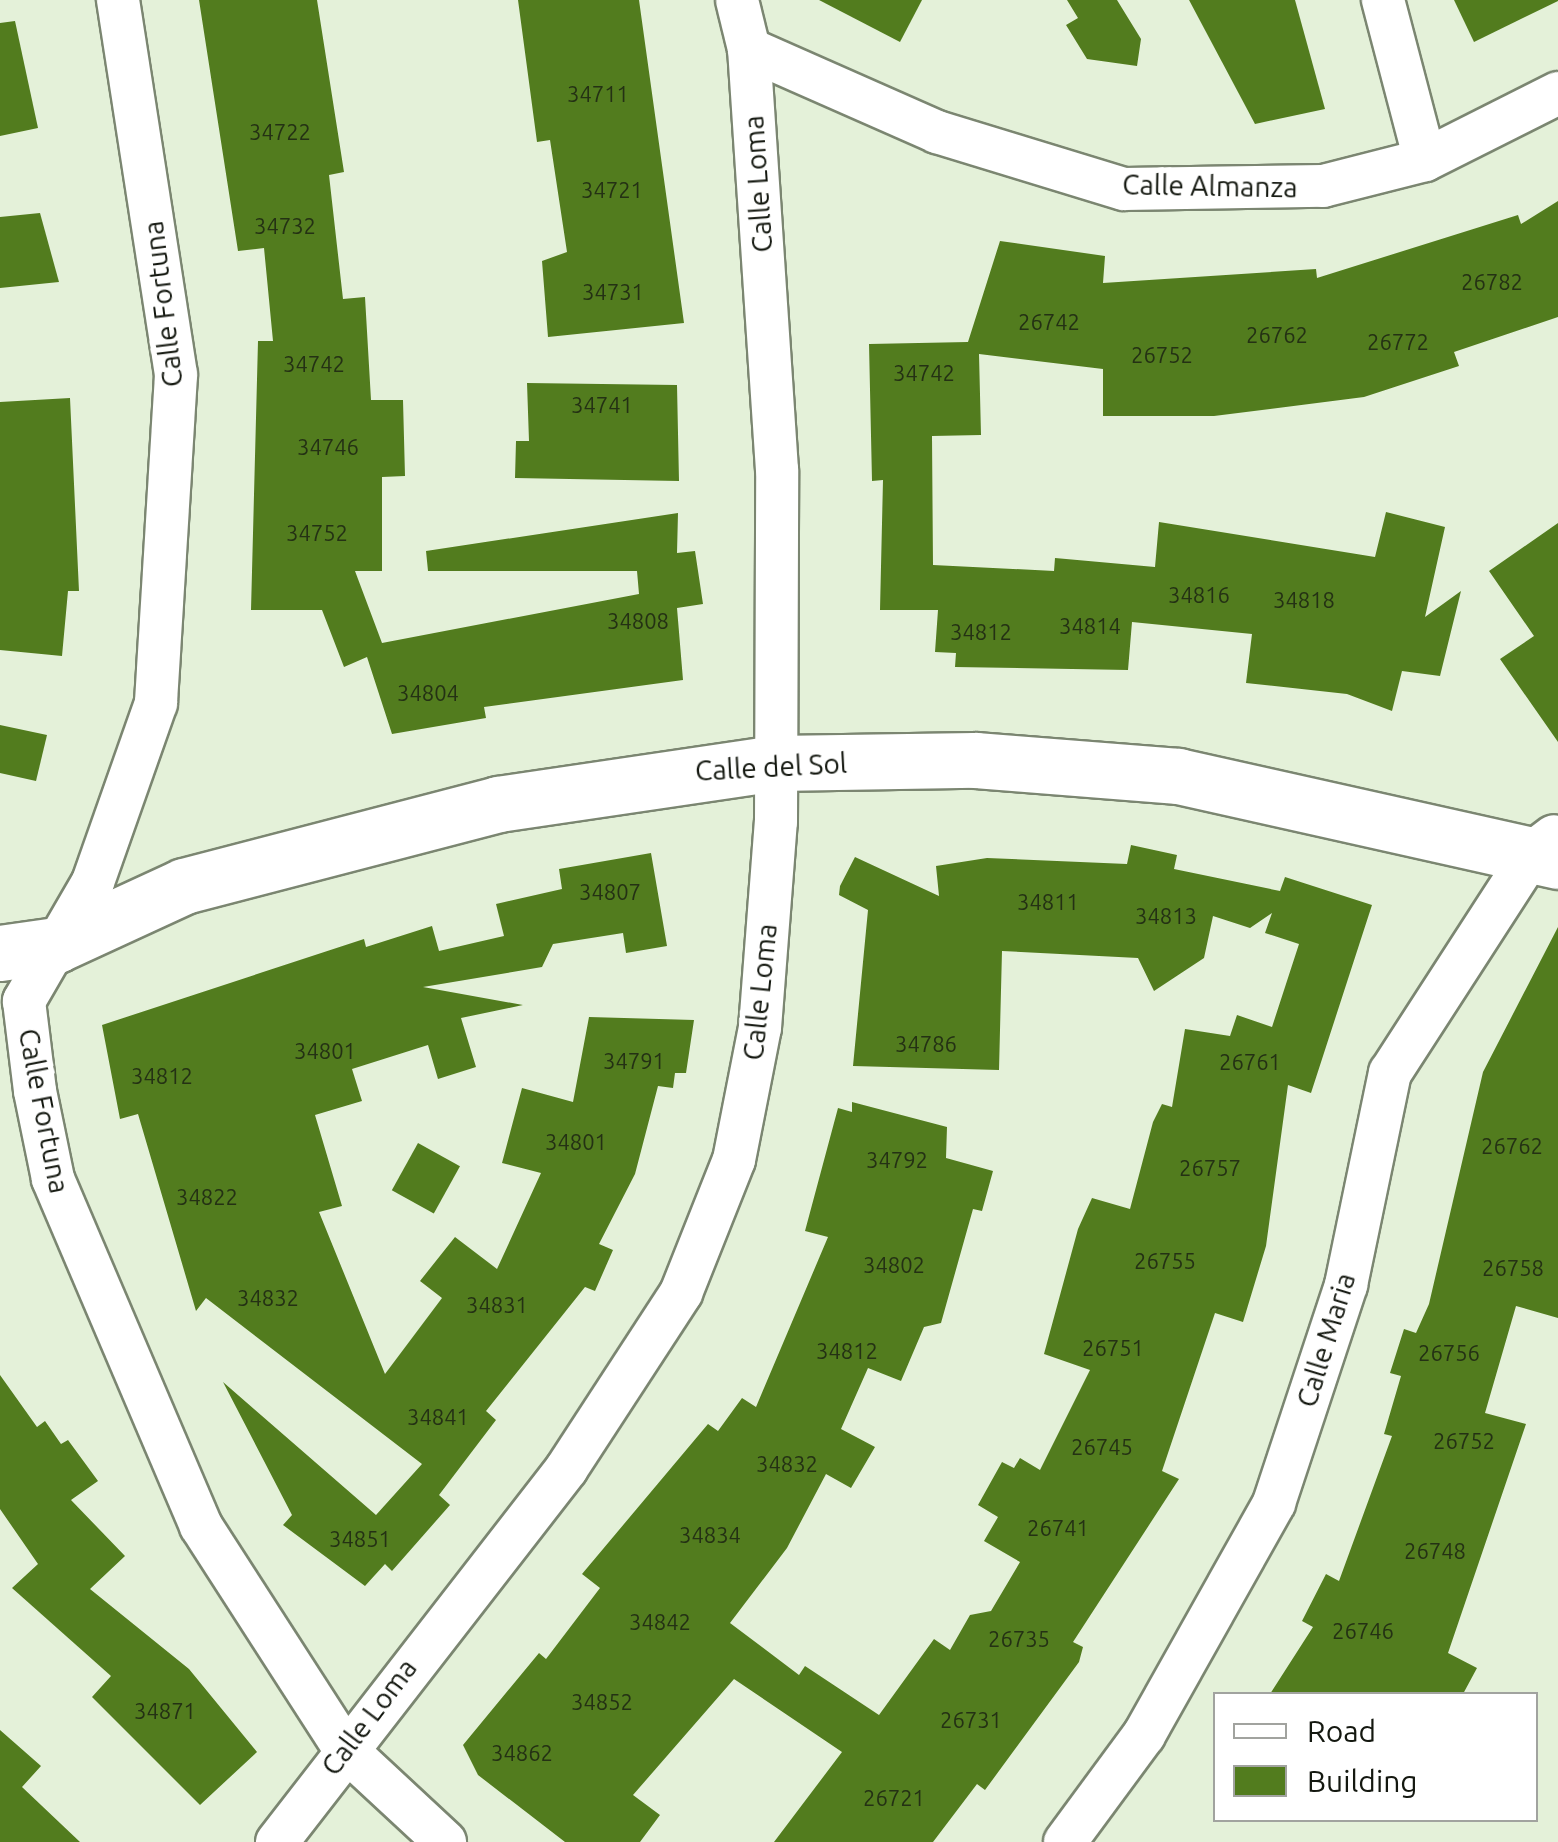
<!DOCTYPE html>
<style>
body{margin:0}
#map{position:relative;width:1558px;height:1842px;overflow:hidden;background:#e4f1d9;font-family:Ubuntu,sans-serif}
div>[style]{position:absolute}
.building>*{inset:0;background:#527c1e;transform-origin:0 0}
.roads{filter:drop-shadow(2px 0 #7b8671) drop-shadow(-2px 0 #7b8671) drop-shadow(0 2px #7b8671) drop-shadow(0 -2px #7b8671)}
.street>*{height:42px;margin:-21px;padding:0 21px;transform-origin:21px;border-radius:21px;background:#fff}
.secondary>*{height:55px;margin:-27.5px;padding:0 27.5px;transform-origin:27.5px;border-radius:27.5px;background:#fff}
span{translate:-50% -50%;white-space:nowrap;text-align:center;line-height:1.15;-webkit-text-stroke:10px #fff;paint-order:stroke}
.number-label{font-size:22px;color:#243114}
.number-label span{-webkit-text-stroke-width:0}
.street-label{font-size:28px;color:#141810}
.legend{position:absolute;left:1213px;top:1692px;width:325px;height:130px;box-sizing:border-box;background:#fff;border:2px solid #a1a39f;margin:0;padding:12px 18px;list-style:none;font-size:30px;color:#141810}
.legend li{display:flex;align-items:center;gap:20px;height:50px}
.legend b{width:50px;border:2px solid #a1a39f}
</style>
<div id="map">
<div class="building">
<div style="clip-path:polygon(199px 0,317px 0,344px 172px,329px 175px,343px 299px,365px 297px,371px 400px,403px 400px,405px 476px,382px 477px,382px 571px,355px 571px,382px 643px,639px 594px,637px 571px,428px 571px,426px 551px,678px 513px,677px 553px,695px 551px,703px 604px,677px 608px,683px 680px,484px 707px,486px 718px,392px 734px,367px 657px,344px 667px,322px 610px,251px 610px,258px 341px,273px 341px,264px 248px,238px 251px)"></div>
<div style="clip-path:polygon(518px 0,639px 0,684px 323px,548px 337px,542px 261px,567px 252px,550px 140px,537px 142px)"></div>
<div style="clip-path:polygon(819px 0,922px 0,900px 42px)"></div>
<div style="clip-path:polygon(1067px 0,1117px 0,1141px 39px,1137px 66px,1087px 59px,1066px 25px,1078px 18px)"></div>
<div style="clip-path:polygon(1189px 0,1295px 0,1325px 109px,1255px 124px)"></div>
<div style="clip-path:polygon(1454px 0,1558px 0,1558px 1px,1474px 42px)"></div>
<div style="clip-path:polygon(15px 21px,38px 128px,0 136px,0 23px)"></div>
<div style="clip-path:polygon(1558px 201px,1558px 317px,1454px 352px,1459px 366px,1364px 397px,1214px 416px,1103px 416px,1103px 369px,979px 354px,981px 435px,932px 436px,933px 565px,1054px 571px,1055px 558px,1155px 567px,1159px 522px,1375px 557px,1386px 512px,1445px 527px,1425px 617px,1461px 591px,1440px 676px,1402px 671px,1392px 711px,1347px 694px,1246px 683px,1252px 634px,1132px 622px,1128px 670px,955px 667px,956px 653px,935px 652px,938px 610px,880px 610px,883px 480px,872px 481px,869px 344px,968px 342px,1000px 241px,1105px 256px,1103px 283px,1316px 269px,1317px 278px,1518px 215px,1521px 224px)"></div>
<div style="clip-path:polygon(40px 213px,59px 282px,0 288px,0 217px)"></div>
<div style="clip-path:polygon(527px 383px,677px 385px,679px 481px,515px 478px,516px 441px,529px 441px)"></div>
<div style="clip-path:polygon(70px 398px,79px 591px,68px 591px,62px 656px,0 650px,0 402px)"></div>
<div style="clip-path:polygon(1558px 523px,1558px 742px,1500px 659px,1534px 636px,1489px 571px)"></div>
<div style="clip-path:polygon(0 725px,47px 735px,36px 781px,0 773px)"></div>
<div style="clip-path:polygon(1131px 845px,1177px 855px,1174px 869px,1280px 891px,1285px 877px,1372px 905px,1311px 1093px,1288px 1085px,1266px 1246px,1243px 1322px,1215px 1313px,1162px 1471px,1179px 1479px,1073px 1642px,1083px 1647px,1079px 1662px,985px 1790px,977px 1784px,933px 1842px,774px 1842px,842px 1752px,734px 1679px,633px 1795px,660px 1815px,640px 1842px,565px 1842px,478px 1775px,463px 1745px,539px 1653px,546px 1659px,600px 1588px,582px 1574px,708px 1424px,718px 1431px,742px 1398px,756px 1407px,828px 1237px,805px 1231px,838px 1108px,852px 1112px,852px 1102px,947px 1127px,946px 1158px,993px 1171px,982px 1211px,973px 1209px,941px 1323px,924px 1327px,901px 1381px,868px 1368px,841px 1429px,875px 1447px,851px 1488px,826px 1474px,787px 1548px,730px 1623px,799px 1675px,805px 1666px,879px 1715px,934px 1639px,950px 1650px,970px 1615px,991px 1611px,1020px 1562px,984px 1541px,998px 1517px,978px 1505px,1002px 1462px,1014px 1468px,1020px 1458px,1040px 1470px,1090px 1370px,1044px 1354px,1078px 1229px,1092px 1198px,1130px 1209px,1153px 1122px,1162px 1104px,1172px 1107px,1185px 1029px,1230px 1036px,1237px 1015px,1272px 1027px,1299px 944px,1265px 933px,1272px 913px,1250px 928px,1213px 916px,1204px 958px,1154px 991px,1138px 958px,1002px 951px,999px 1070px,853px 1066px,868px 910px,839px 895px,840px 886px,855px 857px,939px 896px,936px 866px,987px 858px,1127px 864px)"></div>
<div style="clip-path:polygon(651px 853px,667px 946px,626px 953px,623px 933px,553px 944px,542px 967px,423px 987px,523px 1005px,461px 1018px,476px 1067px,438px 1079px,428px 1045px,352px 1069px,362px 1101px,315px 1115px,342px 1206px,319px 1212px,385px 1374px,442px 1298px,420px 1281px,455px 1237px,497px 1269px,541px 1173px,502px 1163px,522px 1088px,573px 1102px,589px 1017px,694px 1020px,686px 1073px,675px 1073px,673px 1088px,658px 1086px,635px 1174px,599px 1244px,613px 1250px,595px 1291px,585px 1287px,486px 1411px,496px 1420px,439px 1495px,450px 1505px,392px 1571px,385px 1564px,365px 1586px,283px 1525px,292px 1515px,223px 1382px,376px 1515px,422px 1464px,206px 1298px,196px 1311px,138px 1114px,120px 1119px,102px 1025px,364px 939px,366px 947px,432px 926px,439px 951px,504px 936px,496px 904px,562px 889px,559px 869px)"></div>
<div style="clip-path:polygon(1558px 927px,1558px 1318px,1516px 1306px,1485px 1413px,1526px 1424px,1448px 1653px,1477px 1668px,1463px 1694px,1270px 1694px,1313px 1627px,1302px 1621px,1326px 1574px,1339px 1581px,1392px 1436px,1384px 1434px,1401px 1376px,1390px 1373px,1404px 1329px,1416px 1333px,1429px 1304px,1483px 1072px)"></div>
<div style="left:418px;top:1143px;width:48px;height:54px;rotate:29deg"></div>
<div style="clip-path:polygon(0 1375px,37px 1427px,45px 1421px,61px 1444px,68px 1440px,98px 1481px,71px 1500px,125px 1556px,90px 1589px,189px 1669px,257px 1752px,200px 1805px,92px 1697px,111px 1676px,12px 1588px,38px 1564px,0 1509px)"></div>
<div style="clip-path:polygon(0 1730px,41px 1766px,22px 1787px,80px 1842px,0 1842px)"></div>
</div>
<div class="roads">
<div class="street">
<div style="left:118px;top:0;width:379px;rotate:81.2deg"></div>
<div style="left:176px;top:375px;width:329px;rotate:93.5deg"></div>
<div style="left:156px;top:703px;width:190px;rotate:109.4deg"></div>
<div style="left:93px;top:882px;width:138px;rotate:120.1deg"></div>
<div style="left:24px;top:1001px;width:91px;rotate:83deg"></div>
<div style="left:35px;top:1091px;width:90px;rotate:78.4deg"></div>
<div style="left:53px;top:1179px;width:377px;rotate:66.9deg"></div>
<div style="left:201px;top:1526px;width:264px;rotate:57.2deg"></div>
<div style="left:344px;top:1748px;width:138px;rotate:42.9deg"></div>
<div style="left:1383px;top:0;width:165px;rotate:75.3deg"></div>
<div style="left:749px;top:49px;width:206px;rotate:23.8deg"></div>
<div style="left:937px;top:132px;width:195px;rotate:17deg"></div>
<div style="left:1124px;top:189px;width:199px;rotate:-0.9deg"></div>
<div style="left:1323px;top:186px;width:105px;rotate:-14.3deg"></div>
<div style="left:1425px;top:160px;width:149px;rotate:-26.7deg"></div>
<div style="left:277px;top:1842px;width:473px;rotate:-52.2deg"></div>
<div style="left:567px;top:1468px;width:209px;rotate:-56.9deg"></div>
<div style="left:681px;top:1293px;width:143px;rotate:-68.3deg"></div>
<div style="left:734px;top:1160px;width:135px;rotate:-78.9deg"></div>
<div style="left:760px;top:1028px;width:207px;rotate:-85.6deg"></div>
<div style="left:776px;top:822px;width:352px;rotate:-89.8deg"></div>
<div style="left:777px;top:470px;width:422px;rotate:-93.8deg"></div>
<div style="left:749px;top:49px;width:50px;rotate:-103.8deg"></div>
<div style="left:1065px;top:1842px;width:133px;rotate:-53.6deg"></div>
<div style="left:1144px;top:1735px;width:266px;rotate:-60.7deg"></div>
<div style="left:1274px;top:1503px;width:230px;rotate:-71.7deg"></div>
<div style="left:1346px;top:1285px;width:217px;rotate:-78.3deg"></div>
<div style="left:1390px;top:1073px;width:263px;rotate:-57.1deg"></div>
<div style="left:1533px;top:852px;width:26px;rotate:-37deg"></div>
</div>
<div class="secondary">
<div style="left:0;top:953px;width:57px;rotate:-8.1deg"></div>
<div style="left:56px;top:945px;width:141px;rotate:-24.7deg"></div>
<div style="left:184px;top:886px;width:325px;rotate:-14.6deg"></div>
<div style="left:498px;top:804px;width:281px;rotate:-8.4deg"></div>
<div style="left:776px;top:763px;width:199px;rotate:-0.9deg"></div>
<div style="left:975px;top:760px;width:204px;rotate:4.5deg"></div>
<div style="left:1178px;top:776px;width:389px;rotate:12.6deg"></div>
</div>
</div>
<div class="number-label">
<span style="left:598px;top:94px">34711</span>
<span style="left:280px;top:132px">34722</span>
<span style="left:612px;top:190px">34721</span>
<span style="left:285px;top:226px">34732</span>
<span style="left:1492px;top:282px">26782</span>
<span style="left:613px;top:292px">34731</span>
<span style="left:1049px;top:322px">26742</span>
<span style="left:1277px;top:335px">26762</span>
<span style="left:1398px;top:342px">26772</span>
<span style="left:1162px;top:355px">26752</span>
<span style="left:314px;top:364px">34742</span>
<span style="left:924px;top:373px">34742</span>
<span style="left:602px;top:405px">34741</span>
<span style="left:328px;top:447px">34746</span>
<span style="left:317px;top:533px">34752</span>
<span style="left:1199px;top:595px">34816</span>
<span style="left:1304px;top:600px">34818</span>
<span style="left:638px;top:621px">34808</span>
<span style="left:1090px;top:626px">34814</span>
<span style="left:981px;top:632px">34812</span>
<span style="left:428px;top:693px">34804</span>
<span style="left:610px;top:892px">34807</span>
<span style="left:1048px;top:902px">34811</span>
<span style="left:1166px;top:916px">34813</span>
<span style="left:926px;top:1044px">34786</span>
<span style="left:325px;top:1051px">34801</span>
<span style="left:634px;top:1061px">34791</span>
<span style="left:1250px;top:1062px">26761</span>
<span style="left:162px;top:1076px">34812</span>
<span style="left:576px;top:1142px">34801</span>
<span style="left:1512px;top:1146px">26762</span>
<span style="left:897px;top:1160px">34792</span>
<span style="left:1210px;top:1168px">26757</span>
<span style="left:207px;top:1197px">34822</span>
<span style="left:1165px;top:1261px">26755</span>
<span style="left:894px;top:1265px">34802</span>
<span style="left:1513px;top:1268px">26758</span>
<span style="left:268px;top:1298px">34832</span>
<span style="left:497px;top:1305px">34831</span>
<span style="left:1113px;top:1348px">26751</span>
<span style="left:847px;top:1351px">34812</span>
<span style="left:1449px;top:1353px">26756</span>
<span style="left:438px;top:1417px">34841</span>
<span style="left:1464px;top:1441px">26752</span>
<span style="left:1102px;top:1447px">26745</span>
<span style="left:787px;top:1464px">34832</span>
<span style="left:1058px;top:1528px">26741</span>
<span style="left:710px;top:1535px">34834</span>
<span style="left:360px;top:1539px">34851</span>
<span style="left:1435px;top:1551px">26748</span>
<span style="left:660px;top:1622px">34842</span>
<span style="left:1363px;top:1631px">26746</span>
<span style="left:1019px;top:1639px">26735</span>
<span style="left:602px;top:1702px">34852</span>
<span style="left:165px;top:1711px">34871</span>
<span style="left:971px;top:1720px">26731</span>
<span style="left:522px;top:1753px">34862</span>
<span style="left:894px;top:1798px">26721</span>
</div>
<div class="street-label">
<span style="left:758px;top:184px;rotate:-94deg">Calle Loma</span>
<span style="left:1210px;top:186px;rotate:1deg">Calle Almanza</span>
<span style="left:163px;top:304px;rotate:-97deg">Calle Fortuna</span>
<span style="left:771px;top:767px;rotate:-3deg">Calle del Sol</span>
<span style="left:760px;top:992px;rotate:-84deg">Calle Loma</span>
<span style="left:44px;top:1111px;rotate:79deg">Calle Fortuna</span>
<span style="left:1326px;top:1340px;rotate:-73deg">Calle Maria</span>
<span style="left:369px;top:1717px;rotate:-53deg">Calle Loma</span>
</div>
<ul class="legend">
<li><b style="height:12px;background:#fff"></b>Road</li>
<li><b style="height:28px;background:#527c1e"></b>Building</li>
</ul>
</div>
